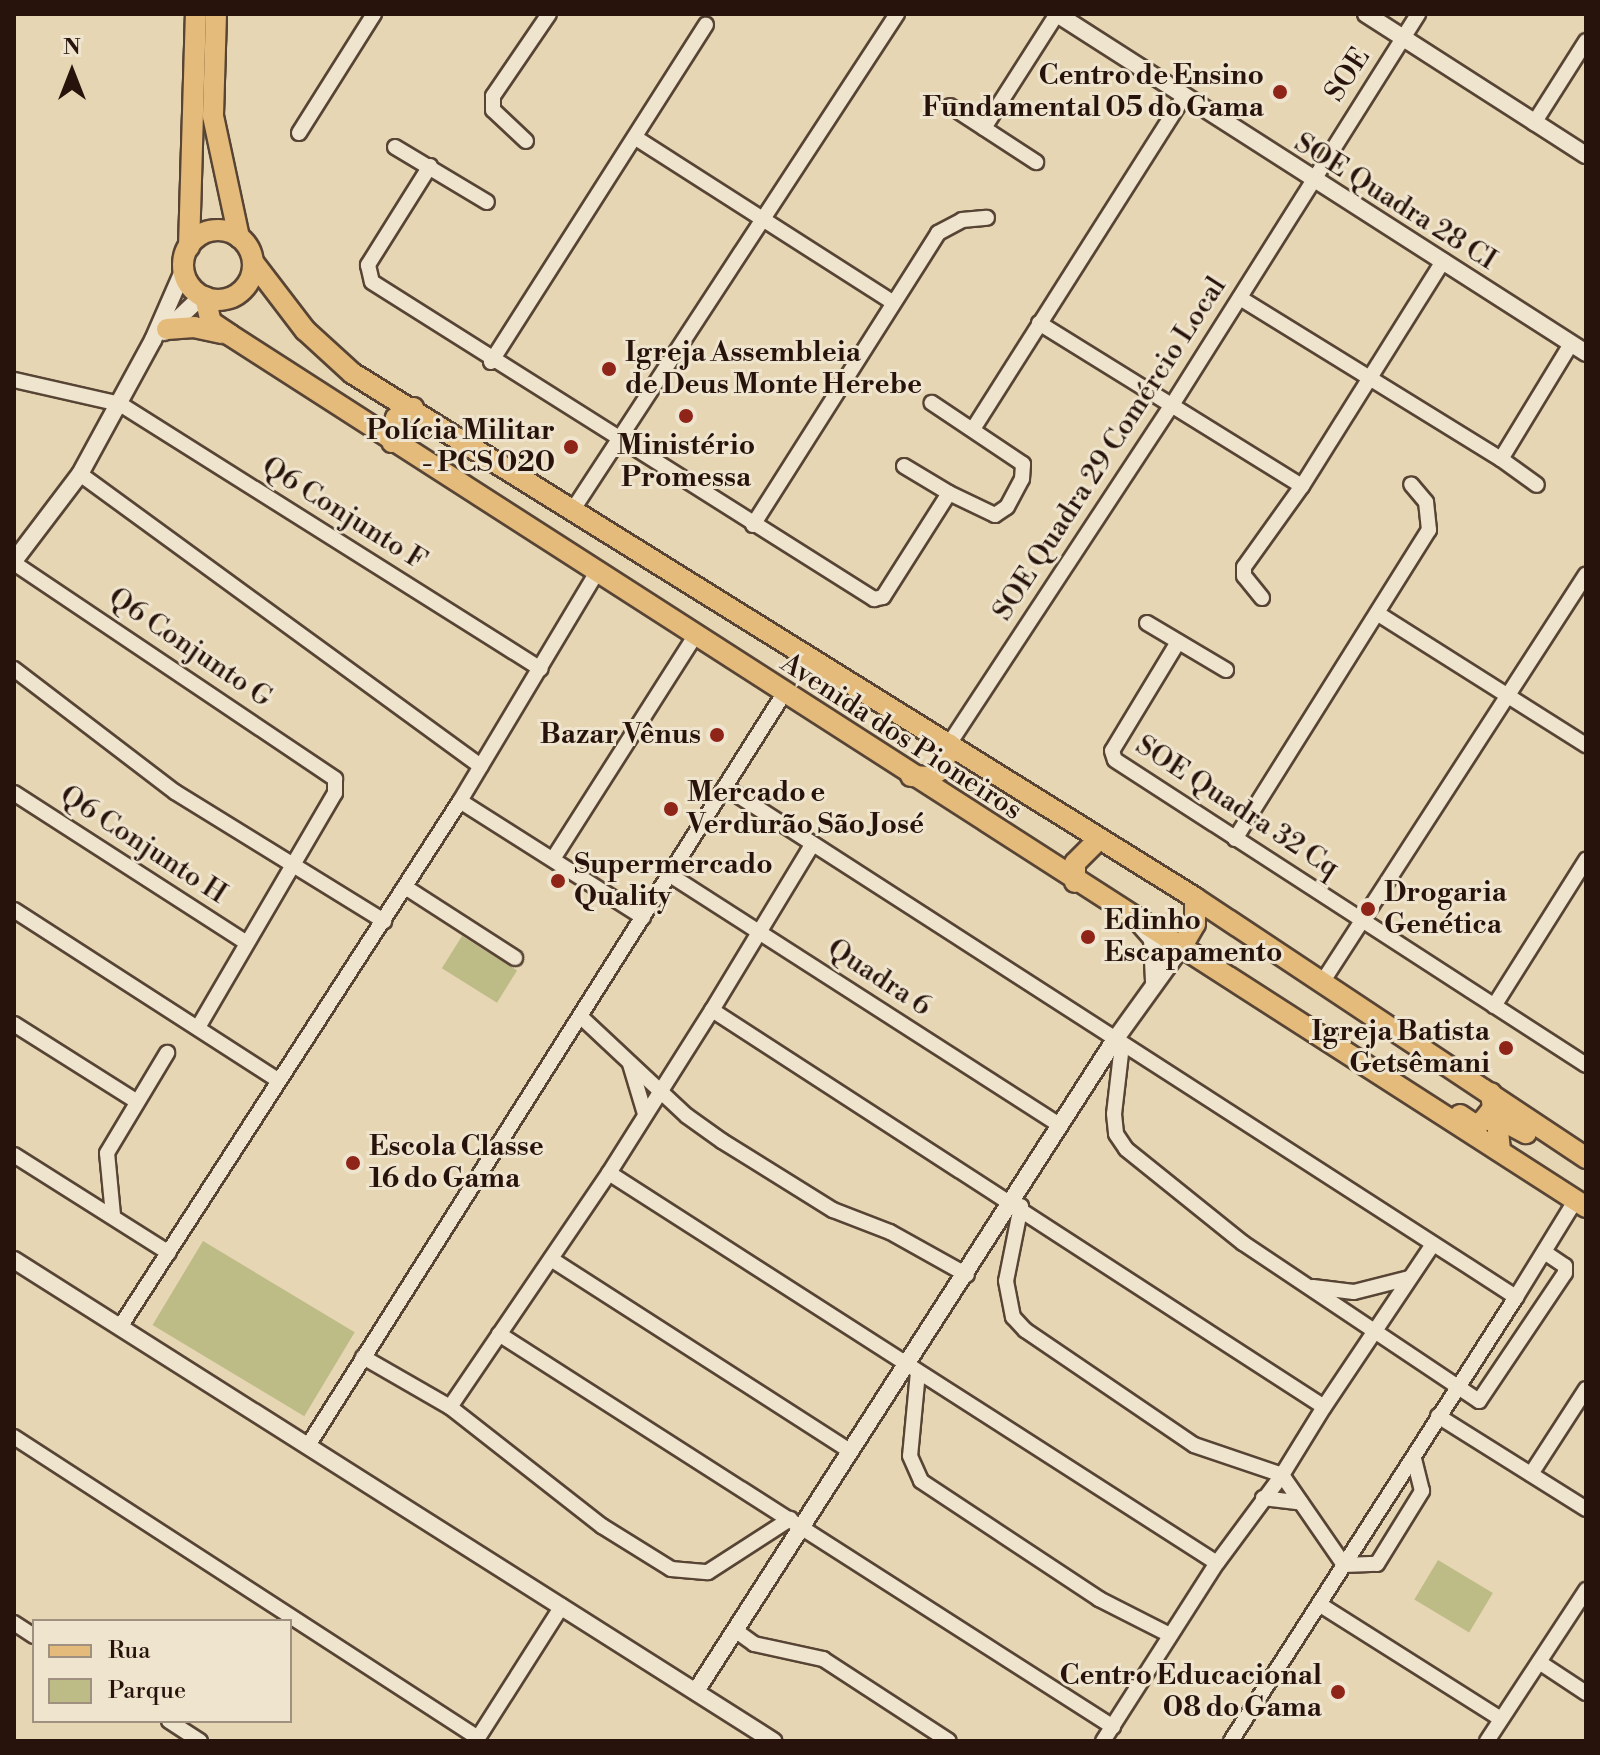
<!DOCTYPE html>
<meta charset="utf-8">
<style>
body{margin:0}
#map{position:relative;width:1600px;height:1755px;overflow:hidden;background:#e7d6b3;font-family:"Libre Bodoni",serif}
div>[style]{position:absolute}
.green>*{inset:0;background:#bdbc87;transform-origin:0 0}
.roads{filter:drop-shadow(2px 0 #574435) drop-shadow(-2px 0 #574435) drop-shadow(0 2px #574435) drop-shadow(0 -2px #574435)}
.minor>*{height:14px;margin:-7px;padding:0 7px;transform-origin:7px;border-radius:7px;background:#efe4ce}
.tertiary>*{height:16px;margin:-8px;padding:0 8px;transform-origin:8px;border-radius:8px;background:#efe4ce}
.primary>*{height:20px;margin:-10px;padding:0 10px;transform-origin:10px;border-radius:10px;background:#e4bb7a}
.primary>.ring{margin:-10px;padding:0;box-sizing:content-box;background:none;border:20px solid #e4bb7a;border-radius:50%}
.dots>*{width:22px;height:22px;translate:-50% -50%;box-sizing:border-box;border:4px solid #efe4ce;border-radius:50%}
span{translate:-50% -50%;white-space:nowrap;text-align:center;line-height:1.15;-webkit-text-stroke:6px #efe4ce;paint-order:stroke}
.street-label{font-size:28px;color:#27130b}
.poi-label{font-size:28px;color:#27130b;font-weight:700}
.right{translate:-100% -50%;text-align:right}
.left{translate:0 -50%;text-align:left}
.frame{position:absolute;inset:0;border:16px solid #27130b;pointer-events:none}
.legend{position:absolute;left:32px;top:1619px;width:260px;height:104px;box-sizing:border-box;background:#efe4ce;border:2px solid #9f9080;margin:0;padding:10px 14px;list-style:none;font-size:24px;color:#27130b}
.legend li{display:flex;align-items:center;gap:16px;height:40px}
.legend b{width:40px;border:2px solid #9f9080}
.north{position:absolute;left:32px;top:32px;width:80px;height:80px;-webkit-text-stroke:6px #efe4ce;paint-order:stroke;rotate:0deg;font-size:22px;font-weight:700;line-height:32px;text-align:center;color:#27130b}
.north::after{content:'';display:block;margin:auto;width:28px;height:36px;background:#27130b;clip-path:polygon(50% 0,100% 100%,50% 72%,0 100%)}
</style>
<div id="map">
<div class="green">
<div style="left:462px;top:936px;width:65px;height:38px;rotate:32deg"></div>
<div style="left:203px;top:1241px;width:177px;height:98px;rotate:31deg"></div>
<div style="left:1438px;top:1560px;width:64px;height:46px;rotate:31deg"></div>
</div>
<div class="roads">
<div class="minor">
<div style="left:950px;top:106px;width:103px;rotate:33.1deg"></div>
<div style="left:1534px;top:123px;width:97px;rotate:-57.6deg"></div>
<div style="left:984px;top:128px;width:135px;rotate:-57.4deg"></div>
<div style="left:299px;top:133px;width:141px;rotate:-57.8deg"></div>
<div style="left:636px;top:138px;width:304px;rotate:32.6deg"></div>
<div style="left:526px;top:141px;width:45px;rotate:-136.8deg"></div>
<div style="left:493px;top:110px;width:14px;rotate:-90deg"></div>
<div style="left:493px;top:96px;width:99px;rotate:-55.7deg"></div>
<div style="left:395px;top:147px;width:107px;rotate:30.9deg"></div>
<div style="left:430px;top:166px;width:117px;rotate:122.1deg"></div>
<div style="left:368px;top:265px;width:17px;rotate:77deg"></div>
<div style="left:372px;top:282px;width:594px;rotate:32.27deg"></div>
<div style="left:874px;top:599px;width:9px;rotate:-13deg"></div>
<div style="left:883px;top:597px;width:123px;rotate:-57.6deg"></div>
<div style="left:949px;top:493px;width:51px;rotate:25.6deg"></div>
<div style="left:995px;top:515px;width:14px;rotate:-34deg"></div>
<div style="left:1007px;top:507px;width:32px;rotate:-62deg"></div>
<div style="left:1022px;top:479px;width:15px;rotate:-86deg"></div>
<div style="left:1023px;top:464px;width:110px;rotate:-146.2deg"></div>
<div style="left:1240px;top:298px;width:307px;rotate:31.7deg"></div>
<div style="left:1501px;top:459px;width:135px;rotate:-58.7deg"></div>
<div style="left:1039px;top:323px;width:309px;rotate:31.8deg"></div>
<div style="left:491px;top:362px;width:400px;rotate:-57.5deg"></div>
<div style="left:14px;top:380px;width:109px;rotate:12.8deg"></div>
<div style="left:120px;top:404px;width:497px;rotate:32.2deg"></div>
<div style="left:973px;top:429px;width:393px;rotate:-57.6deg"></div>
<div style="left:1501px;top:459px;width:44px;rotate:35.8deg"></div>
<div style="left:904px;top:466px;width:52px;rotate:31deg"></div>
<div style="left:80px;top:474px;width:496px;rotate:36.1deg"></div>
<div style="left:572px;top:511px;width:594px;rotate:-56.82deg"></div>
<div style="left:753px;top:525px;width:346px;rotate:-57.6deg"></div>
<div style="left:938px;top:233px;width:27px;rotate:-28deg"></div>
<div style="left:962px;top:220px;width:25px;rotate:-5deg"></div>
<div style="left:14px;top:563px;width:387px;rotate:33.9deg"></div>
<div style="left:335px;top:779px;width:14px;rotate:90deg"></div>
<div style="left:335px;top:793px;width:271px;rotate:120.3deg"></div>
<div style="left:1262px;top:598px;width:28px;rotate:-129deg"></div>
<div style="left:1244px;top:576px;width:9px;rotate:-90deg"></div>
<div style="left:1244px;top:567px;width:100px;rotate:-54.4deg"></div>
<div style="left:1302px;top:486px;width:266px;rotate:-57.9deg"></div>
<div style="left:1380px;top:615px;width:244px;rotate:32.3deg"></div>
<div style="left:1147px;top:623px;width:92px;rotate:30.7deg"></div>
<div style="left:1178px;top:642px;width:127px;rotate:121.2deg"></div>
<div style="left:1112px;top:751px;width:9px;rotate:72deg"></div>
<div style="left:1115px;top:760px;width:561px;rotate:32.93deg"></div>
<div style="left:14px;top:669px;width:203px;rotate:37.4deg"></div>
<div style="left:175px;top:792px;width:246px;rotate:31.7deg"></div>
<div style="left:949px;top:744px;width:406px;rotate:-56.7deg"></div>
<div style="left:1172px;top:405px;width:462px;rotate:-57.8deg"></div>
<div style="left:728px;top:789px;width:938px;rotate:32.81deg"></div>
<div style="left:1516px;top:1297px;width:113px;rotate:-58.4deg"></div>
<div style="left:14px;top:793px;width:274px;rotate:32.8deg"></div>
<div style="left:460px;top:801px;width:217px;rotate:32.4deg"></div>
<div style="left:1235px;top:839px;width:365px;rotate:-57.9deg"></div>
<div style="left:1429px;top:530px;width:28px;rotate:-96deg"></div>
<div style="left:1426px;top:502px;width:23px;rotate:-130deg"></div>
<div style="left:812px;top:845px;width:193px;rotate:121.2deg"></div>
<div style="left:712px;top:1010px;width:729px;rotate:32.97deg"></div>
<div style="left:1324px;top:1407px;width:196px;rotate:-56.2deg"></div>
<div style="left:553px;top:859px;width:264px;rotate:-57.5deg"></div>
<div style="left:670px;top:875px;width:462px;rotate:32.7deg"></div>
<div style="left:405px;top:887px;width:131px;rotate:32.8deg"></div>
<div style="left:14px;top:910px;width:314px;rotate:32.8deg"></div>
<div style="left:1323px;top:981px;width:484px;rotate:-57.1deg"></div>
<div style="left:1494px;top:1006px;width:173px;rotate:-57.8deg"></div>
<div style="left:712px;top:1010px;width:193px;rotate:122.3deg"></div>
<div style="left:609px;top:1173px;width:722px;rotate:32.68deg"></div>
<div style="left:1217px;top:1563px;width:109px;rotate:-53.5deg"></div>
<div style="left:1282px;top:1475px;width:80px;rotate:-58.3deg"></div>
<div style="left:580px;top:1016px;width:146px;rotate:43.1deg"></div>
<div style="left:687px;top:1116px;width:43px;rotate:35.5deg"></div>
<div style="left:722px;top:1141px;width:131px;rotate:31.9deg"></div>
<div style="left:833px;top:1210px;width:61px;rotate:21.1deg"></div>
<div style="left:890px;top:1232px;width:88px;rotate:29.2deg"></div>
<div style="left:14px;top:1024px;width:144px;rotate:32.3deg"></div>
<div style="left:1122px;top:1045px;width:69px;rotate:96.6deg"></div>
<div style="left:1114px;top:1114px;width:20px;rotate:84deg"></div>
<div style="left:1116px;top:1134px;width:18px;rotate:56deg"></div>
<div style="left:1126px;top:1149px;width:150px;rotate:38.8deg"></div>
<div style="left:1243px;top:1243px;width:284px;rotate:33.8deg"></div>
<div style="left:1479px;top:1401px;width:154px;rotate:-56.1deg"></div>
<div style="left:1565px;top:1273px;width:7px;rotate:-90deg"></div>
<div style="left:1565px;top:1266px;width:25px;rotate:-146deg"></div>
<div style="left:630px;top:1064px;width:52px;rotate:73.3deg"></div>
<div style="left:14px;top:1155px;width:183px;rotate:32.3deg"></div>
<div style="left:1021px;top:1206px;width:76px;rotate:101.3deg"></div>
<div style="left:1006px;top:1281px;width:37px;rotate:79deg"></div>
<div style="left:1013px;top:1317px;width:18px;rotate:47deg"></div>
<div style="left:1025px;top:1330px;width:204px;rotate:34.2deg"></div>
<div style="left:1194px;top:1445px;width:93px;rotate:18.8deg"></div>
<div style="left:1282px;top:1475px;width:109px;rotate:55.4deg"></div>
<div style="left:1344px;top:1565px;width:33px;rotate:-2deg"></div>
<div style="left:1377px;top:1564px;width:86px;rotate:-58.3deg"></div>
<div style="left:1422px;top:1491px;width:34px;rotate:-104deg"></div>
<div style="left:113px;top:1215px;width:62px;rotate:-95.5deg"></div>
<div style="left:107px;top:1153px;width:117px;rotate:-59deg"></div>
<div style="left:551px;top:1259px;width:355px;rotate:32.7deg"></div>
<div style="left:1313px;top:1287px;width:41px;rotate:7deg"></div>
<div style="left:1354px;top:1292px;width:57px;rotate:-14.3deg"></div>
<div style="left:120px;top:1327px;width:626px;rotate:-57.12deg"></div>
<div style="left:460px;top:801px;width:269px;rotate:-59.1deg"></div>
<div style="left:499px;top:1334px;width:729px;rotate:32.62deg"></div>
<div style="left:363px;top:1357px;width:100px;rotate:29.9deg"></div>
<div style="left:450px;top:1407px;width:193px;rotate:38.1deg"></div>
<div style="left:602px;top:1526px;width:81px;rotate:31.9deg"></div>
<div style="left:671px;top:1569px;width:37px;rotate:5deg"></div>
<div style="left:708px;top:1572px;width:98px;rotate:-32.9deg"></div>
<div style="left:918px;top:1372px;width:84px;rotate:95.4deg"></div>
<div style="left:910px;top:1456px;width:27px;rotate:66deg"></div>
<div style="left:921px;top:1481px;width:214px;rotate:33.5deg"></div>
<div style="left:1099px;top:1599px;width:80px;rotate:26.9deg"></div>
<div style="left:450px;top:1407px;width:283px;rotate:-55.8deg"></div>
<div style="left:1438px;top:1416px;width:175px;rotate:32.1deg"></div>
<div style="left:14px;top:1437px;width:553px;rotate:32.97deg"></div>
<div style="left:309px;top:1444px;width:886px;rotate:-57.67deg"></div>
<div style="left:1531px;top:1474px;width:101px;rotate:-57.1deg"></div>
<div style="left:1263px;top:1498px;width:38px;rotate:7deg"></div>
<div style="left:1319px;top:1604px;width:215px;rotate:32.3deg"></div>
<div style="left:14px;top:1623px;width:24px;rotate:33deg"></div>
<div style="left:735px;top:1630px;width:24px;rotate:36deg"></div>
<div style="left:754px;top:1644px;width:71px;rotate:12.3deg"></div>
<div style="left:823px;top:1659px;width:150px;rotate:33.1deg"></div>
<div style="left:1539px;top:1662px;width:56px;rotate:33.4deg"></div>
<div style="left:169px;top:1721px;width:37px;rotate:33deg"></div>
<div style="left:476px;top:1741px;width:160px;rotate:-57.5deg"></div>
<div style="left:1103px;top:1741px;width:211px;rotate:-57.4deg"></div>
<div style="left:1231px;top:1741px;width:528px;rotate:-57.3deg"></div>
<div style="left:1487px;top:1741px;width:181px;rotate:-56.7deg"></div>
</div>
<div class="tertiary">
<div style="left:1057px;top:14px;width:628px;rotate:32.65deg"></div>
<div style="left:1366px;top:14px;width:261px;rotate:32.7deg"></div>
<div style="left:164px;top:332px;width:52px;rotate:-43.5deg"></div>
<div style="left:14px;top:561px;width:109px;rotate:-52.8deg"></div>
<div style="left:80px;top:474px;width:153px;rotate:-61.4deg"></div>
<div style="left:153px;top:340px;width:77px;rotate:-66.4deg"></div>
<div style="left:1138px;top:923px;width:21px;rotate:49deg"></div>
<div style="left:1152px;top:939px;width:43px;rotate:87.3deg"></div>
<div style="left:14px;top:1260px;width:899px;rotate:32.36deg"></div>
<div style="left:696px;top:1691px;width:773px;rotate:-57.26deg"></div>
<div style="left:1114px;top:1041px;width:115px;rotate:-54.2deg"></div>
</div>
<div class="primary">
<div style="left:216px;top:14px;width:102px;rotate:91.7deg"></div>
<div style="left:213px;top:116px;width:124px;rotate:77.9deg"></div>
<div class="ring" style="left:183px;top:230px;width:50px;height:50px"></div>
<div style="left:189px;top:247px;width:233px;rotate:-88.3deg"></div>
<div style="left:253px;top:262px;width:86px;rotate:52.6deg"></div>
<div style="left:305px;top:330px;width:64px;rotate:42.5deg"></div>
<div style="left:352px;top:373px;width:993px;rotate:31.91deg"></div>
<div style="left:1195px;top:898px;width:470px;rotate:33.6deg"></div>
<div style="left:205px;top:297px;width:26px;rotate:77deg"></div>
<div style="left:211px;top:322px;width:23px;rotate:34deg"></div>
<div style="left:230px;top:335px;width:1612px;rotate:32.74deg"></div>
<div style="left:167px;top:329px;width:27px;rotate:-4deg"></div>
<div style="left:194px;top:327px;width:29px;rotate:12deg"></div>
<div style="left:392px;top:442px;width:24px;rotate:-81deg"></div>
<div style="left:396px;top:418px;width:20px;rotate:-30deg"></div>
<div style="left:911px;top:776px;width:18px;rotate:3deg"></div>
<div style="left:929px;top:777px;width:15px;rotate:-32deg"></div>
<div style="left:942px;top:769px;width:26px;rotate:-74deg"></div>
<div style="left:1075px;top:882px;width:19px;rotate:-90deg"></div>
<div style="left:1075px;top:863px;width:34px;rotate:-45deg"></div>
<div style="left:1181px;top:948px;width:28px;rotate:-60deg"></div>
<div style="left:1195px;top:924px;width:26px;rotate:-90deg"></div>
<div style="left:1460px;top:1115px;width:18px;rotate:34deg"></div>
<div style="left:1475px;top:1125px;width:9px;rotate:-27deg"></div>
<div style="left:1483px;top:1121px;width:16px;rotate:-52deg"></div>
<div style="left:1493px;top:1108px;width:15px;rotate:-98deg"></div>
<div style="left:1500px;top:1150px;width:20px;rotate:-96deg"></div>
<div style="left:1498px;top:1130px;width:10px;rotate:-61deg"></div>
<div style="left:1503px;top:1121px;width:26px;rotate:28deg"></div>
</div>
</div>
<div class="dots">
<div style="left:1280px;top:92px;background:#8f2418"></div>
<div style="left:609px;top:369px;background:#8f2418"></div>
<div style="left:686px;top:416px;background:#8f2418"></div>
<div style="left:571px;top:447px;background:#8f2418"></div>
<div style="left:717px;top:735px;background:#8f2418"></div>
<div style="left:671px;top:809px;background:#8f2418"></div>
<div style="left:558px;top:881px;background:#8f2418"></div>
<div style="left:1368px;top:909px;background:#8f2418"></div>
<div style="left:1088px;top:937px;background:#8f2418"></div>
<div style="left:1506px;top:1048px;background:#8f2418"></div>
<div style="left:353px;top:1163px;background:#8f2418"></div>
<div style="left:1338px;top:1692px;background:#8f2418"></div>
</div>
<div class="street-label">
<span style="left:1348px;top:75px;rotate:-57deg">SOE</span>
<span style="left:1395px;top:202px;rotate:32deg">SOE Quadra 28 CI</span>
<span style="left:1110px;top:449px;rotate:-57deg">SOE Quadra 29 Comércio Local</span>
<span style="left:344px;top:514px;rotate:32deg">Q6 Conjunto F</span>
<span style="left:190px;top:648px;rotate:34deg">Q6 Conjunto G</span>
<span style="left:901px;top:737px;rotate:33deg">Avenida dos Pioneiros</span>
<span style="left:1237px;top:807px;rotate:33deg">SOE Quadra 32 Cq</span>
<span style="left:143px;top:845px;rotate:33deg">Q6 Conjunto H</span>
<span style="left:879px;top:978px;rotate:33deg">Quadra 6</span>
</div>
<div class="poi-label">
<span class="right" style="left:1264px;top:92px">Centro de Ensino<br>Fundamental 05 do Gama</span>
<span class="left" style="left:625px;top:369px">Igreja Assembleia<br>de Deus Monte Herebe</span>
<span class="right" style="left:555px;top:447px">Polícia Militar<br>- PCS 020</span>
<span style="left:686px;top:462px">Ministério<br>Promessa</span>
<span class="right" style="left:701px;top:735px">Bazar Vênus</span>
<span class="left" style="left:687px;top:809px">Mercado e<br>Verdurão São José</span>
<span class="left" style="left:574px;top:881px">Supermercado<br>Quality</span>
<span class="left" style="left:1384px;top:909px">Drogaria<br>Genética</span>
<span class="left" style="left:1104px;top:937px">Edinho<br>Escapamento</span>
<span class="right" style="left:1490px;top:1048px">Igreja Batista<br>Getsêmani</span>
<span class="left" style="left:369px;top:1163px">Escola Classe<br>16 do Gama</span>
<span class="right" style="left:1322px;top:1692px">Centro Educacional<br>08 do Gama</span>
</div>
<div class="frame"></div>
<ul class="legend">
<li><b style="height:10px;background:#e4bb7a"></b>Rua</li>
<li><b style="height:22px;background:#bdbc87"></b>Parque</li>
</ul>
<div class="north">N</div>
</div>
